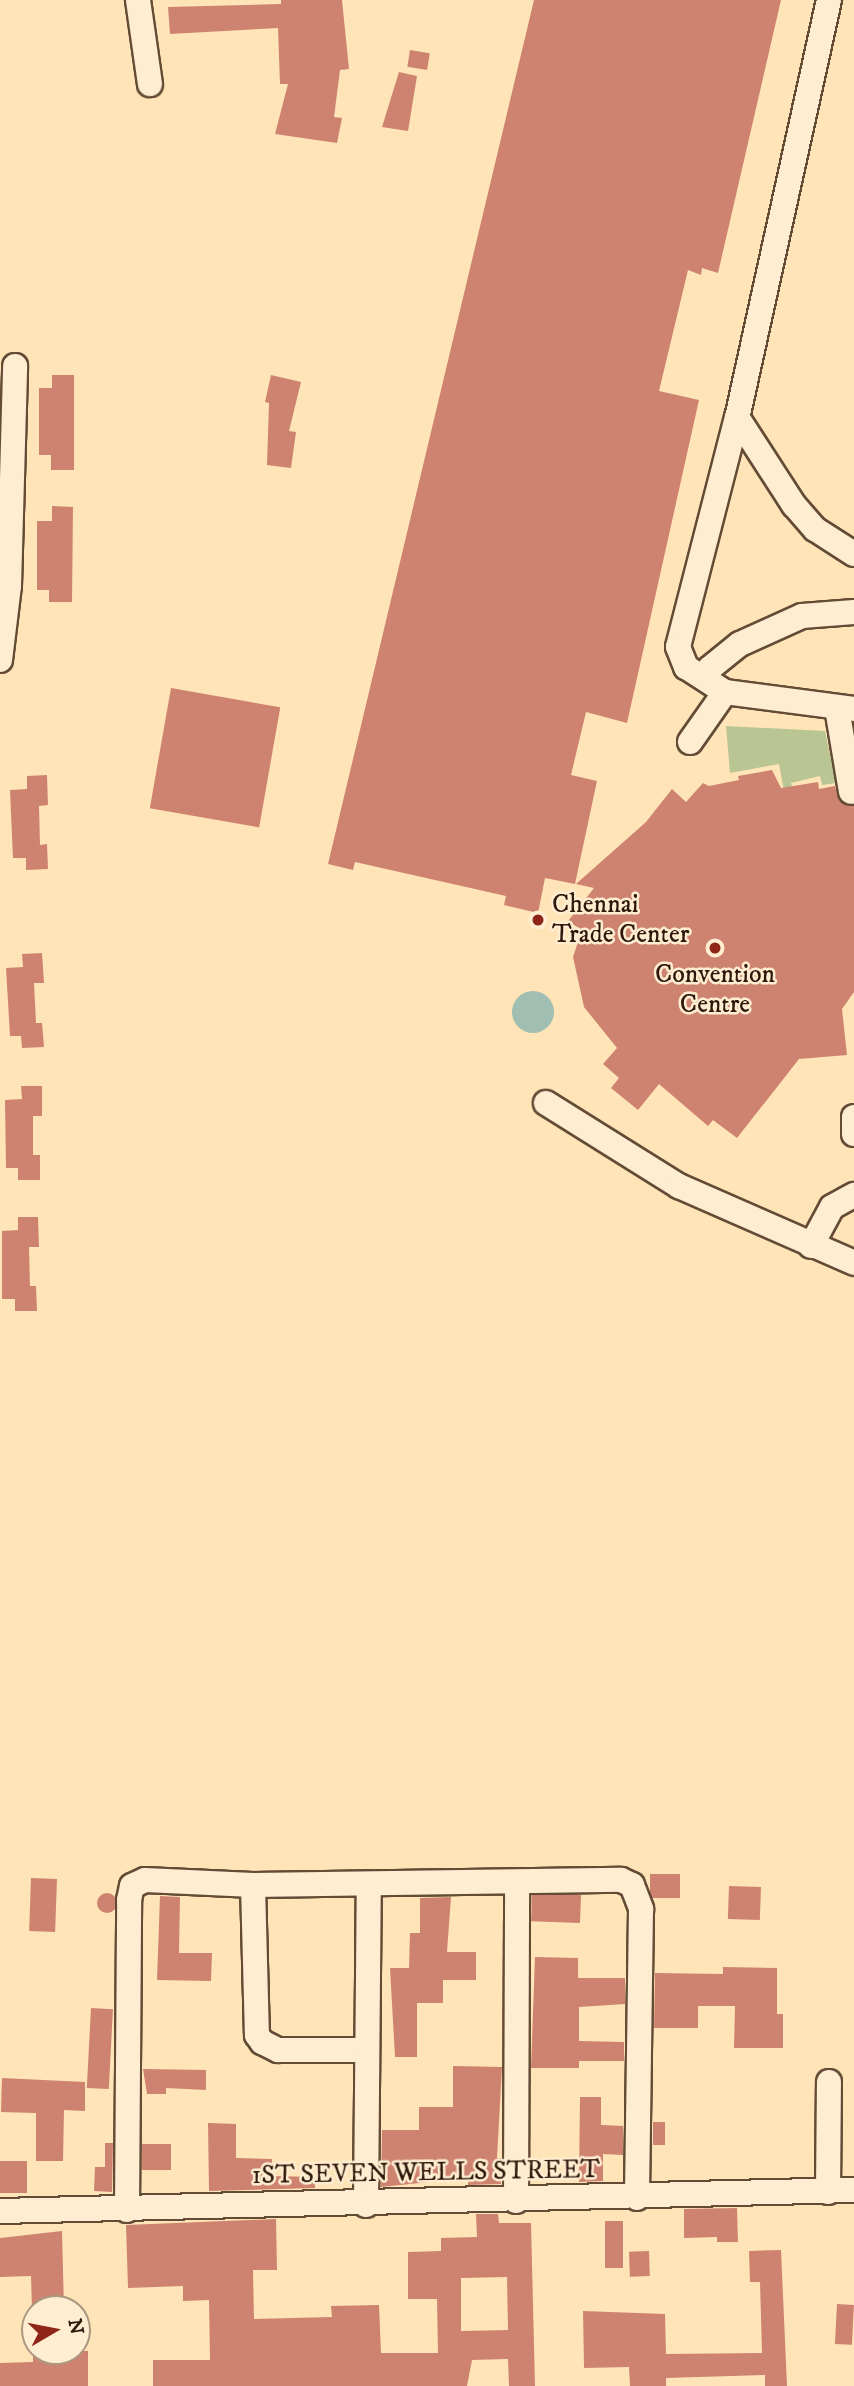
<!DOCTYPE html>
<style>
body{margin:0}
#map{position:relative;width:854px;height:2386px;overflow:hidden;background:#fee4b6;font-family:"IM FELL DW Pica",serif}
div>[style]{position:absolute}
.green>*{inset:0;background:#b9c593}
.water>*{inset:0;background:#a0beb2}
.round{border-radius:50%}
.building>*{inset:0;background:#ce8371;transform-origin:0 0}
.roads{filter:drop-shadow(2px 0 #634b36) drop-shadow(-2px 0 #634b36) drop-shadow(0 2px #634b36) drop-shadow(0 -2px #634b36)}
.minor>*{height:24px;margin:-12px;padding:0 12px;transform-origin:12px;border-radius:12px;background:#feedd0}
.dots>*{width:19px;height:19px;translate:-50% -50%;box-sizing:border-box;border:4px solid #feedd0;border-radius:50%}
span{translate:-50% -50%;white-space:nowrap;text-align:center;line-height:1.15;-webkit-text-stroke:5px #feedd0;paint-order:stroke}
.poi-label{font-size:26px;color:#2f180b}
.left{translate:0 -50%;text-align:left}
.street-label{font-size:26px;color:#2f180b}
.north{position:absolute;left:21px;top:2295px;width:70px;height:70px;box-sizing:border-box;background:#feedd0;border:2px solid #ab9881;border-radius:50%;rotate:80deg;font-size:19px;font-weight:700;line-height:28px;text-align:center;color:#2f180b}
.north::after{content:'';display:block;margin:auto;width:24px;height:32px;background:#8f2418;clip-path:polygon(50% 0,100% 100%,50% 72%,0 100%)}
</style>
<div id="map">
<div class="green">
<div style="clip-path:polygon(726px 726px,825px 731px,836px 783px,822px 785px,820px 776px,791px 783px,793px 790px,784px 791px,779px 764px,730px 773px)"></div>
</div>
<div class="water">
<div class="round" style="left:512px;top:991px;width:42px;height:42px"></div>
</div>
<div class="building">
<div style="clip-path:polygon(281px 0,342px 0,349px 69px,340px 70px,334px 117px,342px 118px,337px 143px,275px 134px,288px 84px,280px 84px,278px 28px,170px 34px,168px 7px,281px 4px)"></div>
<div style="clip-path:polygon(534px 0,781px 0,718px 273px,702px 268px,701px 275px,688px 270px,659px 391px,699px 400px,627px 723px,586px 712px,571px 775px,597px 781px,575px 884px,545px 878px,538px 913px,504px 905px,506px 896px,355px 862px,353px 870px,328px 864px)"></div>
<div style="left:410px;top:50px;width:20px;height:17px;rotate:9deg"></div>
<div style="clip-path:polygon(399px 72px,417px 76px,408px 131px,382px 127px)"></div>
<div style="clip-path:polygon(52px 375px,74px 375px,74px 470px,51px 470px,51px 455px,39px 455px,39px 388px,52px 388px)"></div>
<div style="clip-path:polygon(271px 375px,301px 382px,289px 431px,296px 432px,291px 468px,267px 465px,269px 403px,265px 402px)"></div>
<div style="clip-path:polygon(52px 506px,73px 507px,72px 602px,49px 602px,49px 590px,37px 590px,37px 521px,52px 521px)"></div>
<div style="left:171px;top:688px;width:111px;height:122px;rotate:10deg"></div>
<div style="clip-path:polygon(772px 770px,781px 788px,818px 782px,819px 789px,835px 786px,839px 801px,854px 806px,854px 992px,842px 1009px,847px 1055px,799px 1059px,737px 1138px,713px 1120px,708px 1126px,659px 1084px,638px 1110px,611px 1088px,619px 1078px,603px 1064px,617px 1048px,584px 1007px,573px 957px,582px 930px,568px 921px,594px 888px,576px 884px,646px 822px,672px 789px,686px 802px,703px 783px,709px 786px,739px 780px,738px 776px)"></div>
<div style="clip-path:polygon(47px 775px,48px 805px,39px 806px,40px 845px,47px 844px,48px 869px,26px 870px,26px 858px,13px 858px,10px 790px,27px 789px,27px 776px)"></div>
<div style="clip-path:polygon(42px 953px,44px 983px,34px 983px,36px 1023px,42px 1023px,44px 1047px,22px 1048px,21px 1036px,10px 1036px,6px 968px,23px 967px,22px 954px)"></div>
<div style="clip-path:polygon(21px 1086px,42px 1086px,42px 1116px,33px 1116px,33px 1155px,40px 1155px,40px 1180px,18px 1180px,18px 1168px,6px 1168px,5px 1100px,22px 1099px)"></div>
<div style="clip-path:polygon(18px 1217px,38px 1217px,39px 1247px,29px 1247px,30px 1286px,36px 1286px,37px 1311px,15px 1311px,15px 1299px,2px 1299px,2px 1231px,18px 1230px)"></div>
<div style="left:650px;top:1874px;width:30px;height:24px"></div>
<div style="left:31px;top:1878px;width:26px;height:53px;rotate:2deg"></div>
<div style="left:729px;top:1886px;width:32px;height:33px;rotate:2deg"></div>
<div class="round" style="left:97px;top:1893px;width:20px;height:20px"></div>
<div style="left:581px;top:1895px;width:28px;height:49px;rotate:92deg"></div>
<div style="clip-path:polygon(160px 1896px,180px 1897px,179px 1953px,212px 1953px,211px 1981px,157px 1980px)"></div>
<div style="clip-path:polygon(451px 1897px,447px 1952px,476px 1952px,476px 1980px,443px 1980px,443px 2003px,417px 2003px,417px 2057px,395px 2057px,390px 1968px,409px 1968px,410px 1933px,420px 1933px,420px 1898px)"></div>
<div style="clip-path:polygon(535px 1957px,578px 1958px,578px 1978px,625px 1978px,625px 2004px,579px 2007px,579px 2041px,624px 2042px,624px 2061px,579px 2061px,579px 2068px,531px 2068px)"></div>
<div style="clip-path:polygon(723px 1967px,777px 1968px,777px 2014px,783px 2014px,783px 2048px,734px 2048px,735px 2006px,698px 2006px,698px 2028px,654px 2028px,655px 1973px,723px 1974px)"></div>
<div style="left:91px;top:2008px;width:22px;height:80px;rotate:3deg"></div>
<div style="clip-path:polygon(453px 2066px,502px 2067px,497px 2158px,501px 2158px,501px 2184px,468px 2185px,468px 2178px,381px 2187px,382px 2130px,419px 2130px,419px 2107px,453px 2107px)"></div>
<div style="clip-path:polygon(143px 2069px,206px 2070px,206px 2090px,166px 2088px,166px 2094px,147px 2094px)"></div>
<div style="clip-path:polygon(2px 2078px,85px 2082px,85px 2111px,64px 2110px,63px 2161px,36px 2161px,36px 2113px,1px 2112px)"></div>
<div style="clip-path:polygon(580px 2097px,601px 2097px,601px 2125px,623px 2126px,623px 2155px,603px 2154px,603px 2181px,579px 2182px)"></div>
<div style="left:653px;top:2122px;width:12px;height:23px"></div>
<div style="clip-path:polygon(208px 2123px,236px 2124px,236px 2158px,272px 2159px,272px 2176px,315px 2177px,315px 2188px,209px 2191px)"></div>
<div style="clip-path:polygon(105px 2143px,113px 2143px,112px 2192px,94px 2191px,95px 2167px,105px 2167px)"></div>
<div style="left:142px;top:2144px;width:29px;height:26px"></div>
<div style="left:0;top:2161px;width:27px;height:32px"></div>
<div style="clip-path:polygon(737px 2208px,738px 2242px,717px 2242px,717px 2237px,684px 2238px,684px 2209px)"></div>
<div style="clip-path:polygon(evenodd,476px 2214px,498px 2214px,499px 2223px,531px 2223px,535px 2386px,509px 2386px,508px 2359px,472px 2360px,467px 2386px,153px 2386px,153px 2360px,210px 2360px,209px 2300px,183px 2301px,183px 2286px,128px 2288px,126px 2225px,276px 2219px,277px 2270px,253px 2270px,254px 2319px,332px 2317px,331px 2306px,379px 2305px,381px 2353px,438px 2353px,437px 2299px,408px 2299px,408px 2252px,441px 2251px,441px 2238px,477px 2237px,476px 2214px,507px 2277px,508px 2330px,461px 2331px,461px 2278px,507px 2277px)"></div>
<div style="left:605px;top:2221px;width:18px;height:47px"></div>
<div style="clip-path:polygon(62px 2231px,64px 2309px,32px 2309px,31px 2276px,0 2277px,0 2238px)"></div>
<div style="clip-path:polygon(781px 2250px,787px 2386px,765px 2386px,765px 2375px,666px 2378px,666px 2386px,630px 2386px,629px 2367px,584px 2368px,583px 2311px,665px 2314px,666px 2354px,762px 2353px,760px 2282px,750px 2282px,749px 2251px)"></div>
<div style="left:649px;top:2251px;width:25px;height:20px;rotate:88deg"></div>
<div style="left:837px;top:2304px;width:17px;height:40px;rotate:3deg"></div>
<div style="clip-path:polygon(33px 2351px,88px 2351px,88px 2386px,0 2386px,0 2363px,33px 2362px)"></div>
</div>
<div class="roads">
<div class="minor">
<div style="left:138px;top:0;width:85px;rotate:81.9deg"></div>
<div style="left:829px;top:0;width:427px;rotate:102.4deg"></div>
<div style="left:737px;top:417px;width:237px;rotate:104.4deg"></div>
<div style="left:678px;top:647px;width:22px;rotate:68deg"></div>
<div style="left:686px;top:667px;width:46px;rotate:32.7deg"></div>
<div style="left:725px;top:692px;width:130px;rotate:7.5deg"></div>
<div style="left:737px;top:417px;width:105px;rotate:57.1deg"></div>
<div style="left:794px;top:505px;width:32px;rotate:49deg"></div>
<div style="left:815px;top:529px;width:46px;rotate:32.7deg"></div>
<div style="left:0;top:660px;width:75px;rotate:-83.1deg"></div>
<div style="left:9px;top:586px;width:220px;rotate:-88.4deg"></div>
<div style="left:708px;top:678px;width:10px;rotate:-79deg"></div>
<div style="left:710px;top:668px;width:38px;rotate:-39deg"></div>
<div style="left:740px;top:644px;width:68px;rotate:-24.3deg"></div>
<div style="left:802px;top:616px;width:52px;rotate:-4.4deg"></div>
<div style="left:837px;top:708px;width:85px;rotate:80.5deg"></div>
<div style="left:690px;top:742px;width:61px;rotate:-55deg"></div>
<div style="left:546px;top:1103px;width:157px;rotate:32deg"></div>
<div style="left:679px;top:1186px;width:191px;rotate:23.7deg"></div>
<div style="left:854px;top:1117px;width:17px;rotate:90deg"></div>
<div style="left:811px;top:1246px;width:44px;rotate:-61.7deg"></div>
<div style="left:832px;top:1207px;width:25px;rotate:-29deg"></div>
<div style="left:253px;top:1885px;width:150px;rotate:88.5deg"></div>
<div style="left:257px;top:2035px;width:9px;rotate:54deg"></div>
<div style="left:262px;top:2042px;width:18px;rotate:27deg"></div>
<div style="left:278px;top:2050px;width:89px"></div>
<div style="left:828px;top:2192px;width:110px;rotate:-89.5deg"></div>
<div style="left:516px;top:2201px;width:317px;rotate:-89.8deg"></div>
<div style="left:366px;top:2205px;width:321px;rotate:-89.5deg"></div>
<div style="left:127px;top:2210px;width:310px;rotate:-89.6deg"></div>
<div style="left:129px;top:1900px;width:14px;rotate:-78deg"></div>
<div style="left:132px;top:1886px;width:14px;rotate:-25deg"></div>
<div style="left:145px;top:1880px;width:108px;rotate:2.7deg"></div>
<div style="left:253px;top:1885px;width:368px;rotate:-0.8deg"></div>
<div style="left:621px;top:1880px;width:12px;rotate:24deg"></div>
<div style="left:632px;top:1885px;width:26px;rotate:69deg"></div>
<div style="left:641px;top:1909px;width:289px;rotate:90.8deg"></div>
<div style="left:0;top:2211px;width:854px;rotate:-1.41deg"></div>
</div>
</div>
<div class="dots">
<div style="left:538px;top:920px;background:#8f2418"></div>
<div style="left:715px;top:948px;background:#8f2418"></div>
</div>
<div class="poi-label">
<span class="left" style="left:552px;top:920px">Chennai<br>Trade Center</span>
<span style="left:715px;top:990px">Convention<br>Centre</span>
</div>
<div class="street-label">
<span style="left:426px;top:2173px;rotate:-1deg">1ST SEVEN WELLS STREET</span>
</div>
<div class="north">N</div>
</div>
